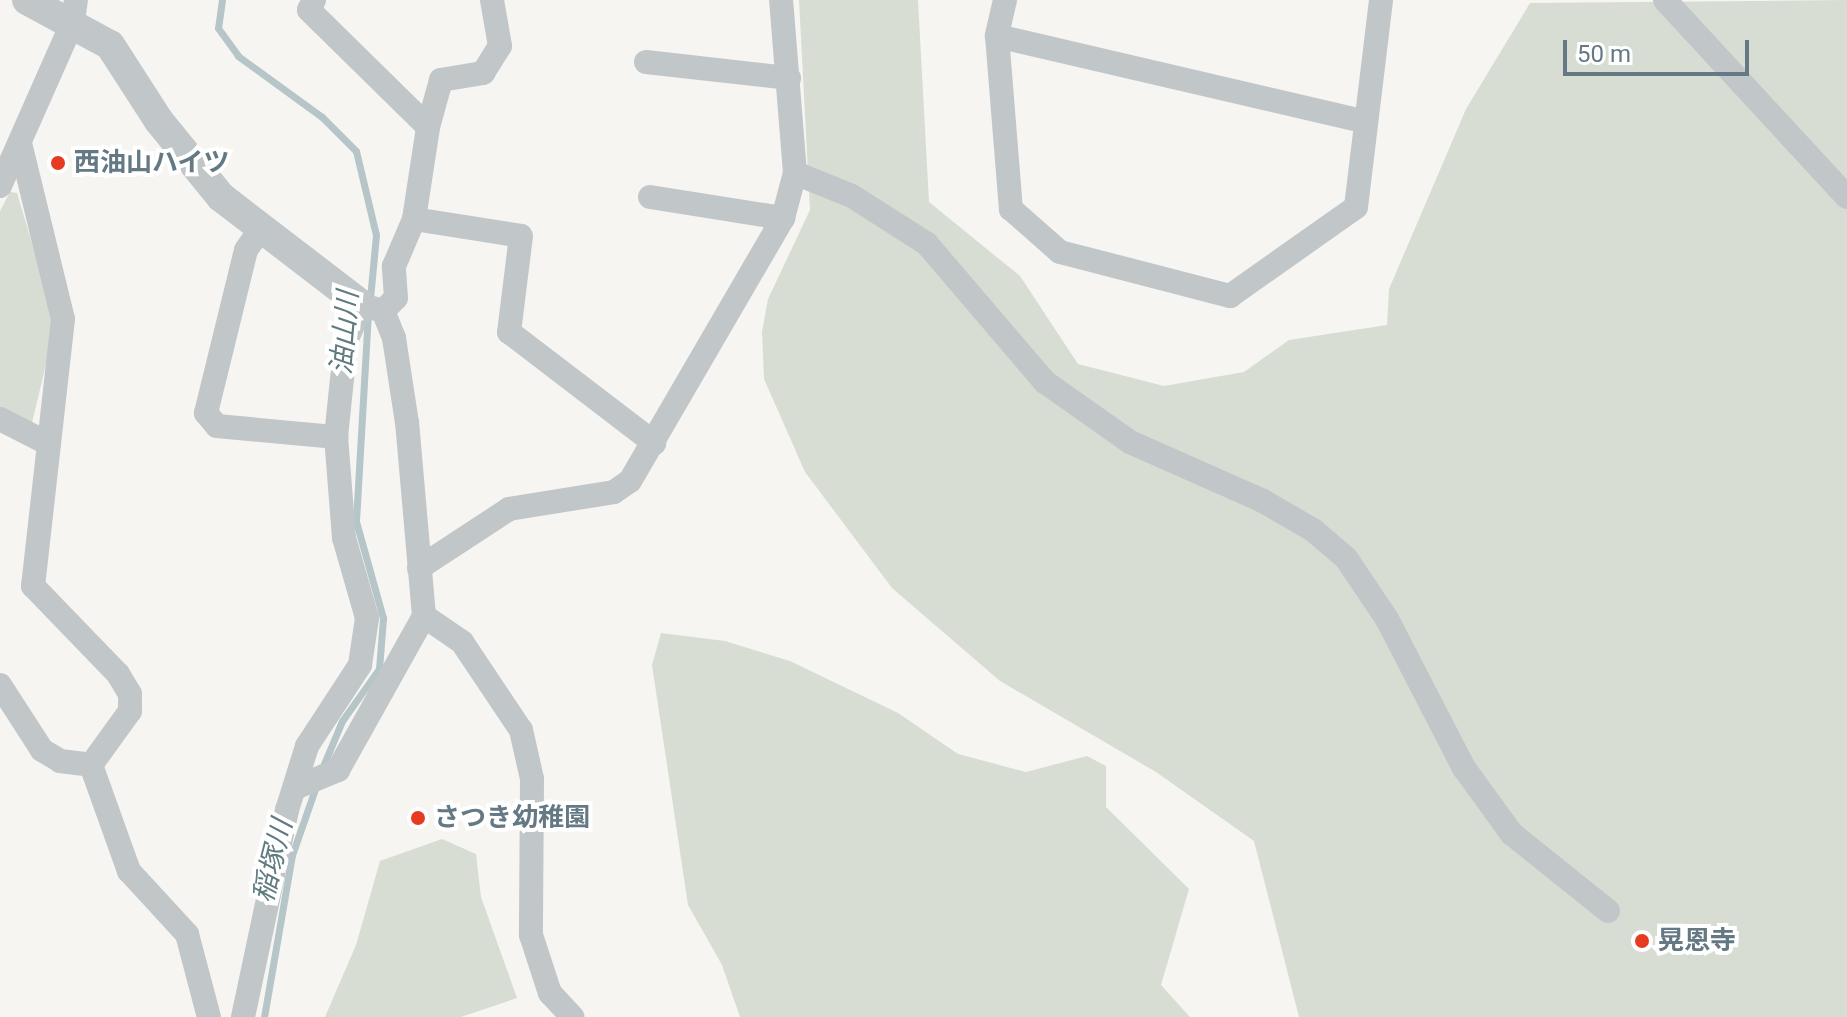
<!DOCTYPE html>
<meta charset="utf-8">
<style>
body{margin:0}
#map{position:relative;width:1847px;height:1017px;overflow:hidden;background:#f6f5f2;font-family:Roboto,"Noto Sans JP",sans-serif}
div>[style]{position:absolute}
.green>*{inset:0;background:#d7ddd3}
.stream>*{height:7px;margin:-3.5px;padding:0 3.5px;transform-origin:3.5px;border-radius:3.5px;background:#b6c5c7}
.minor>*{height:24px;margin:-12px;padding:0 12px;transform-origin:12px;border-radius:12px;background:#c1c6c8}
.tertiary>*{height:30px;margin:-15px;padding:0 15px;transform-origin:15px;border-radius:15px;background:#c1c6c8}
.dots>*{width:22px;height:22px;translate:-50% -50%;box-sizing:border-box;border:4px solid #fff;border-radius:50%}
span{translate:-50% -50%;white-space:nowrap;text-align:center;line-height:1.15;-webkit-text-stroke:8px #fff;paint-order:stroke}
.poi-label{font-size:26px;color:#647984;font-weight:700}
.left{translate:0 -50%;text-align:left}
.water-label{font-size:28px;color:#5f7b80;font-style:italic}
.scale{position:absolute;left:1563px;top:40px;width:186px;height:36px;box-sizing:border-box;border:4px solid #647984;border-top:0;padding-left:10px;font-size:24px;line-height:28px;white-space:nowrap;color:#647984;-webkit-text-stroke:6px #fff;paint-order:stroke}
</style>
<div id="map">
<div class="green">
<div style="clip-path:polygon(799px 0,918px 0,929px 202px,1020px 276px,1078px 364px,1164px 386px,1244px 372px,1289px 340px,1387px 325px,1389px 289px,1466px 109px,1530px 3px,1847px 0,1847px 1017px,1299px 1017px,1254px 841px,1156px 772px,1000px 681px,892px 588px,805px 472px,764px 379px,762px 332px,768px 299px,810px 210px)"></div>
<div style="clip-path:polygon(10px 192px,17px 193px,56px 323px,31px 427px,0 411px,0 211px)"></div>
<div style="clip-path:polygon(661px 633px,725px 641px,790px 661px,898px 713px,958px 754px,1026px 772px,1087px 756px,1106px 766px,1106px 807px,1189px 889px,1161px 985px,1190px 1017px,740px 1017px,722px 965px,688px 905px,652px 665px)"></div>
<div style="clip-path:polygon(442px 839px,476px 854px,481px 897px,517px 998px,461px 1017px,325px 1017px,356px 945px,380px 861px)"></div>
</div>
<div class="stream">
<div style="left:222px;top:0;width:28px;rotate:98deg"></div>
<div style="left:218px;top:28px;width:34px;rotate:54deg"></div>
<div style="left:238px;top:56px;width:104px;rotate:36deg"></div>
<div style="left:322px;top:117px;width:48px;rotate:45deg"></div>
<div style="left:356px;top:151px;width:86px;rotate:76.6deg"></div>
<div style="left:376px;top:235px;width:64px;rotate:95.4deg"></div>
<div style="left:321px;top:771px;width:54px;rotate:-67.2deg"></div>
<div style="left:342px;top:721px;width:64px;rotate:-54.6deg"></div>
<div style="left:379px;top:669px;width:51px;rotate:-85.5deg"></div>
<div style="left:383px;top:618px;width:101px;rotate:-105.6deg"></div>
<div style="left:356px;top:521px;width:206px;rotate:-86.7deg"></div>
<div style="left:264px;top:1017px;width:164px;rotate:-80.2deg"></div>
<div style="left:292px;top:855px;width:73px;rotate:-70.8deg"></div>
</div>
<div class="minor">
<div style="left:314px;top:0;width:11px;rotate:117deg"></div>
<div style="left:309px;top:10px;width:167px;rotate:44.5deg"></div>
<div style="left:1005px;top:0;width:37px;rotate:103deg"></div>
<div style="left:997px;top:36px;width:174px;rotate:85.4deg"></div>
<div style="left:1011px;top:209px;width:65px;rotate:41.3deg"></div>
<div style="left:1060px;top:252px;width:176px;rotate:14.5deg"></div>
<div style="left:1230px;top:296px;width:154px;rotate:-35.2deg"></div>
<div style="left:1356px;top:207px;width:209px;rotate:-83.1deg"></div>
<div style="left:1665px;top:0;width:268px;rotate:47.3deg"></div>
<div style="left:997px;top:36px;width:379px;rotate:13.1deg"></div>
<div style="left:646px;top:62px;width:144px;rotate:6.4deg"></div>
<div style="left:21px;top:147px;width:177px;rotate:76.3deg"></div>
<div style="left:63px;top:319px;width:269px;rotate:96.4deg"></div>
<div style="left:33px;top:586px;width:122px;rotate:46deg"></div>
<div style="left:118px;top:674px;width:23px;rotate:59deg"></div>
<div style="left:130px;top:694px;width:17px;rotate:90deg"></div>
<div style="left:130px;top:711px;width:67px;rotate:125.8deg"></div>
<div style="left:91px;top:765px;width:113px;rotate:70.3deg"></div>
<div style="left:129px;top:871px;width:86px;rotate:47.4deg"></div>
<div style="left:187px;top:934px;width:86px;rotate:75.2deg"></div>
<div style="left:795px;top:173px;width:61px;rotate:22deg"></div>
<div style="left:852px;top:196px;width:89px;rotate:32.6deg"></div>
<div style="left:927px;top:244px;width:182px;rotate:49.5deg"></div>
<div style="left:1045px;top:382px;width:104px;rotate:35.2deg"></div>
<div style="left:1130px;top:442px;width:145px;rotate:23.9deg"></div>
<div style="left:1263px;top:501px;width:58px;rotate:30.1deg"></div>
<div style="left:1313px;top:530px;width:43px;rotate:40.3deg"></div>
<div style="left:1346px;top:558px;width:73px;rotate:56.1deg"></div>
<div style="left:1387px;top:619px;width:168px;rotate:62.7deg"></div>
<div style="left:1464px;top:768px;width:82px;rotate:54deg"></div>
<div style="left:1512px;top:834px;width:123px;rotate:38.7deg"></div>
<div style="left:0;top:186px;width:180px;rotate:-66.1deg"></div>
<div style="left:73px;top:21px;width:21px;rotate:-82deg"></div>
<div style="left:650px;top:197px;width:135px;rotate:9deg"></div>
<div style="left:414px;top:219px;width:108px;rotate:9deg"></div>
<div style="left:521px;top:236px;width:97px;rotate:97.1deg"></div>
<div style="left:509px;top:332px;width:183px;rotate:37.4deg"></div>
<div style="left:260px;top:230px;width:24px;rotate:125deg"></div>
<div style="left:246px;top:250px;width:168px;rotate:103.8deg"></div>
<div style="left:206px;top:413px;width:17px;rotate:50deg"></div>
<div style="left:217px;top:426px;width:120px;rotate:5.3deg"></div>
<div style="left:383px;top:311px;width:18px;rotate:-45deg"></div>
<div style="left:396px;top:298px;width:32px;rotate:-94deg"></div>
<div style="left:394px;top:266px;width:51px;rotate:-66.9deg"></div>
<div style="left:414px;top:219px;width:93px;rotate:-81.3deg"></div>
<div style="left:428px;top:127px;width:49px;rotate:-74.5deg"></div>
<div style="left:441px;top:80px;width:43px;rotate:-9.5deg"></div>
<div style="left:483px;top:73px;width:32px;rotate:-58deg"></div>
<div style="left:500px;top:46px;width:47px;rotate:-99.9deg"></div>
<div style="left:0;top:419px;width:55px;rotate:27deg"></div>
<div style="left:419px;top:568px;width:108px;rotate:-33.2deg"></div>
<div style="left:509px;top:509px;width:106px;rotate:-9.2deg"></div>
<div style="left:614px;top:492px;width:19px;rotate:-35deg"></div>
<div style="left:630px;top:481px;width:304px;rotate:-59.8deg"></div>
<div style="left:783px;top:218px;width:47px;rotate:-75.1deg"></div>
<div style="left:795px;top:173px;width:174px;rotate:-94.6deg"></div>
<div style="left:424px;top:616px;width:46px;rotate:34.4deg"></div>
<div style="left:462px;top:642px;width:106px;rotate:56.2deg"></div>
<div style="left:521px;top:730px;width:50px;rotate:77.3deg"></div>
<div style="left:532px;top:779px;width:156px;rotate:90.4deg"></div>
<div style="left:531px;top:935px;width:61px;rotate:71.9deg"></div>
<div style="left:550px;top:993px;width:33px;rotate:47deg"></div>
<div style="left:0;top:685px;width:77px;rotate:57.1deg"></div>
<div style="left:42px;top:750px;width:21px;rotate:31deg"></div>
<div style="left:60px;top:761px;width:31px;rotate:7deg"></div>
<div style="left:295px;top:788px;width:47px;rotate:-22.7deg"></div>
<div style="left:338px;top:770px;width:176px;rotate:-60.8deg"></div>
<div style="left:424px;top:616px;width:194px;rotate:-95deg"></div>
<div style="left:407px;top:423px;width:86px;rotate:-98.7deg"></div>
<div style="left:394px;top:338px;width:29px;rotate:-112deg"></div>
<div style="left:243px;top:1017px;width:212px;rotate:-78deg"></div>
<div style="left:287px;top:810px;width:67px;rotate:-72.6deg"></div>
<div style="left:307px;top:746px;width:97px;rotate:-56.8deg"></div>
<div style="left:360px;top:665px;width:48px;rotate:-81.5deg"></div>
<div style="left:367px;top:618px;width:83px;rotate:-106deg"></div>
<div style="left:344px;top:538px;width:101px;rotate:-94.5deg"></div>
<div style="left:336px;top:437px;width:97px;rotate:-84.1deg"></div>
<div style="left:346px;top:341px;width:39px;rotate:-66deg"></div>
<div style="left:362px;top:305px;width:22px;rotate:16deg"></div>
</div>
<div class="tertiary">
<div style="left:27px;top:0;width:94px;rotate:28.5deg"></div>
<div style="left:110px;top:45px;width:90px;rotate:57.2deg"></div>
<div style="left:159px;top:121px;width:98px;rotate:50.8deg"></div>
<div style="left:221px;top:197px;width:178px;rotate:37.5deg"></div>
</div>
<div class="dots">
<div style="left:58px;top:163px;background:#e73b21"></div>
<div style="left:418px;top:818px;background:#e73b21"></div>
<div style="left:1642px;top:941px;background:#e73b21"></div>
</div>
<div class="poi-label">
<span class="left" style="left:74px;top:163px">西油山ハイツ</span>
<span class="left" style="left:434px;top:818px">さつき幼稚園</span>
<span class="left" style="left:1658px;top:941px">晃恩寺</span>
</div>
<div class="water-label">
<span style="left:345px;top:333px;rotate:-85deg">油山川</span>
<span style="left:273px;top:861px;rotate:-76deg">稲塚川</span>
</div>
<div class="scale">50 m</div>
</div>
